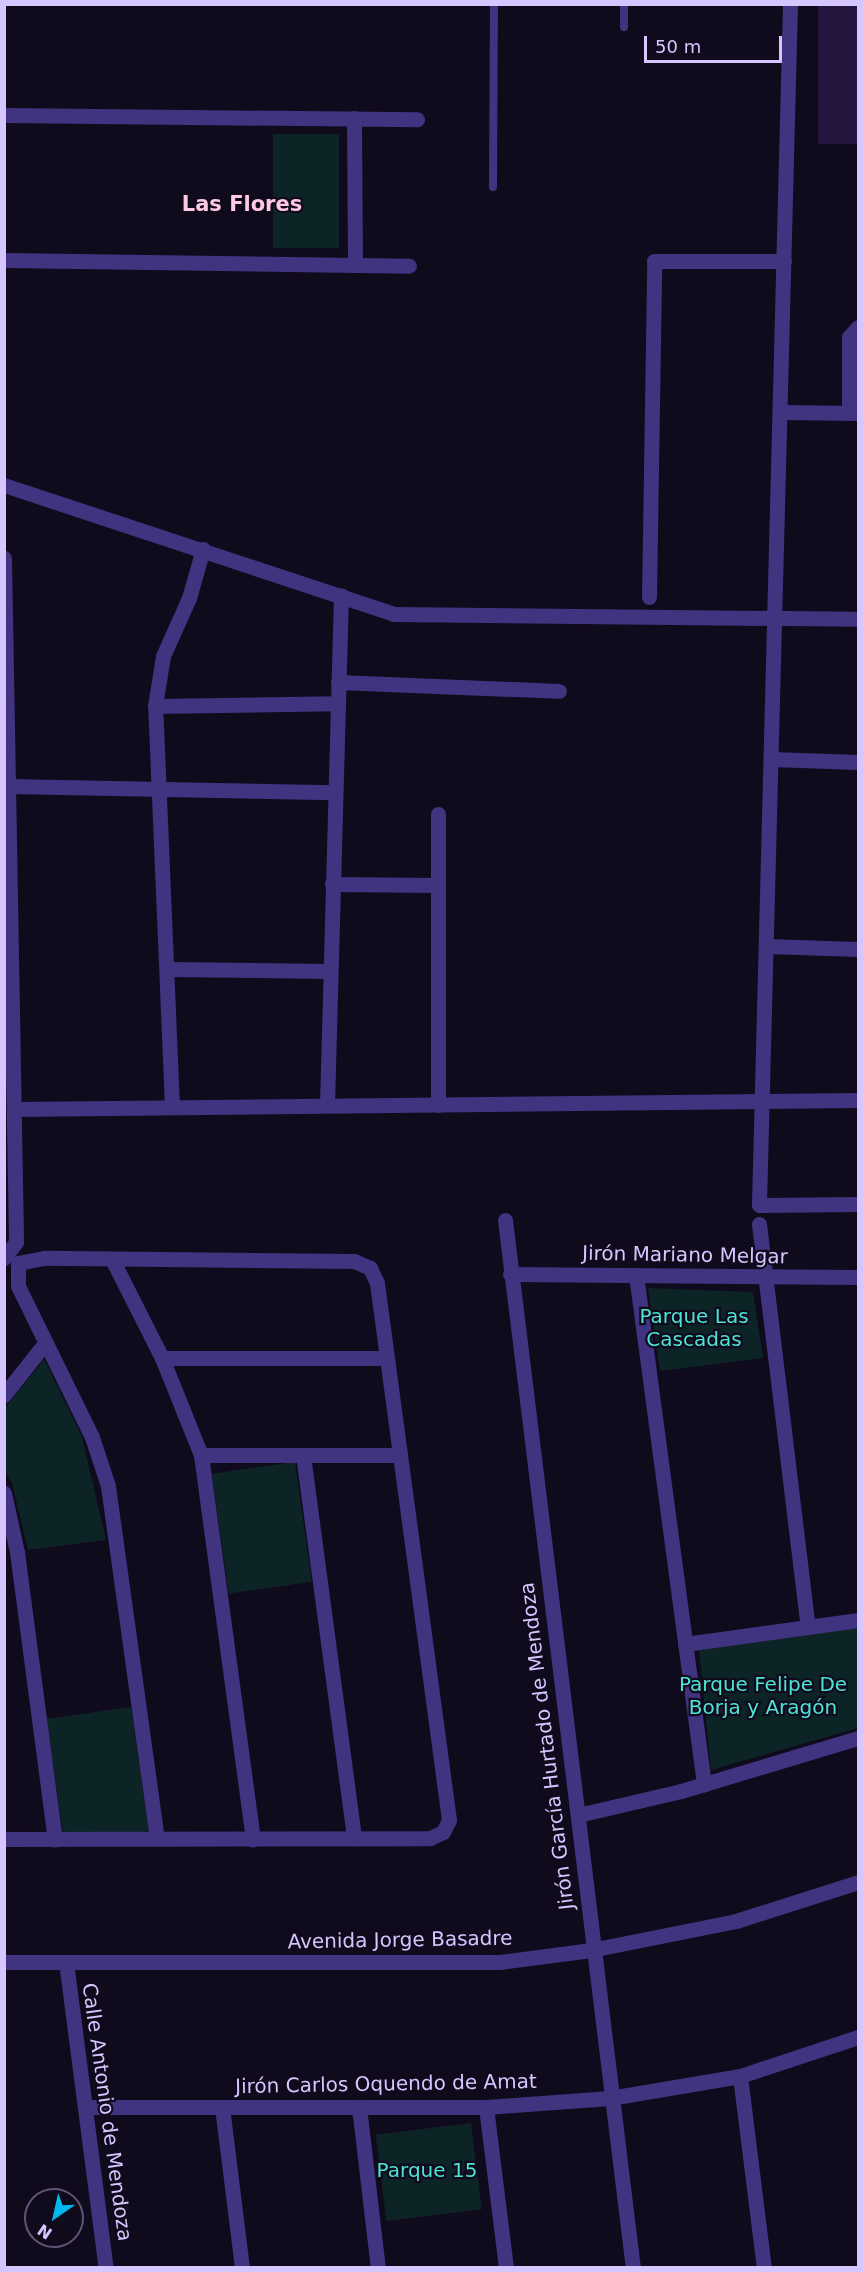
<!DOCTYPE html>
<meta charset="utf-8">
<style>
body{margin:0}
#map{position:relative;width:863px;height:2272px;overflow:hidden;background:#100a1d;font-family:"DejaVu Sans",sans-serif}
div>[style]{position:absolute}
.green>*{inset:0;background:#0d2427;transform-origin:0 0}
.building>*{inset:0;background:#24153f;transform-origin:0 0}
.service>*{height:8px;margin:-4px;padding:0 4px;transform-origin:4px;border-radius:4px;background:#40337f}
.minor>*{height:15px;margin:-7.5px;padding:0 7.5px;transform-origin:7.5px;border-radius:7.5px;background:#40337f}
.tertiary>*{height:15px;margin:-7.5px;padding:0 7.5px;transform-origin:7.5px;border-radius:7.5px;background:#40337f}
span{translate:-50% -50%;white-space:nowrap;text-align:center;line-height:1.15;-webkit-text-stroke:4.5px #100a1d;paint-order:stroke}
.street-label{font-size:20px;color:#d5c6ff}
.park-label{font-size:20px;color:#4de4d4}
.neighbourhood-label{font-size:21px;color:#ffc8e3;font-weight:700}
.frame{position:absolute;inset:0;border:6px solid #d5c6ff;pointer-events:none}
.north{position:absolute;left:24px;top:2188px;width:60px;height:60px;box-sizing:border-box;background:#100a1d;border:2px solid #5f5577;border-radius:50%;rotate:214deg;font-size:16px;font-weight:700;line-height:24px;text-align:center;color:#d5c6ff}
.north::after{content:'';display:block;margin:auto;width:21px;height:27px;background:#00b8f1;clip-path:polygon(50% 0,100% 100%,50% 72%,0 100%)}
.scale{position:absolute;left:644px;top:36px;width:138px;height:27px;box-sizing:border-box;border:3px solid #d5c6ff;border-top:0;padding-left:8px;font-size:18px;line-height:21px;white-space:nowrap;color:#d5c6ff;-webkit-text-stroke:4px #100a1d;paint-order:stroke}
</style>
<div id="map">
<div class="green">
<div style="left:273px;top:134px;width:66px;height:114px"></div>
<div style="clip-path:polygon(648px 1288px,753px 1292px,763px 1358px,660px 1371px)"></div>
<div style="clip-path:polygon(44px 1359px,82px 1437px,106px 1540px,28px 1550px,12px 1483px,5px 1470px,5px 1408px)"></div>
<div style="left:295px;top:1462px;width:121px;height:84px;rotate:82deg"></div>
<div style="clip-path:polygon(858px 1627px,858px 1728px,711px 1770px,699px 1649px)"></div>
<div style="left:131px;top:1707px;width:125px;height:85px;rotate:82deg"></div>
<div style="left:471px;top:2123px;width:87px;height:96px;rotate:83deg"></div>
</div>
<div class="building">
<div style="left:818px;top:4px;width:40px;height:140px"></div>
</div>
<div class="service">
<div style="left:624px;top:4px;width:23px;rotate:90deg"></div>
<div style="left:493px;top:187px;width:183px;rotate:-89.7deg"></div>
</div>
<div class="minor">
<div style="left:790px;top:4px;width:1201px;rotate:91.48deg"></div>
<div style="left:759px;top:1205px;width:99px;rotate:-0.6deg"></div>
<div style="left:4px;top:115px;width:413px;rotate:0.6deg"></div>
<div style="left:354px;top:118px;width:147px;rotate:89.6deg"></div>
<div style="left:4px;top:260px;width:405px;rotate:0.8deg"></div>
<div style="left:780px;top:412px;width:78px;rotate:0.7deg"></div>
<div style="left:849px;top:413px;width:76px;rotate:-90deg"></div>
<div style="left:849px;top:337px;width:13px;rotate:-48deg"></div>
<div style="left:4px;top:485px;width:410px;rotate:18.3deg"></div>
<div style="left:393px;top:614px;width:465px;rotate:0.6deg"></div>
<div style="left:649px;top:597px;width:336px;rotate:-89.1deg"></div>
<div style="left:654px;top:261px;width:130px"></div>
<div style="left:338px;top:682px;width:221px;rotate:2.3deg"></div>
<div style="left:155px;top:706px;width:182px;rotate:-0.9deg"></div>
<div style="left:771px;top:759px;width:87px;rotate:2deg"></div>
<div style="left:8px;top:786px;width:327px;rotate:1.1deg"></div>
<div style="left:332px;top:884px;width:106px;rotate:0.5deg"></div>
<div style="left:766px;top:946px;width:92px;rotate:1.9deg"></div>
<div style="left:167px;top:969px;width:163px;rotate:0.7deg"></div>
<div style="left:327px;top:1105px;width:510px;rotate:-88.43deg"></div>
<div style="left:438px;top:1105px;width:291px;rotate:-90deg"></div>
<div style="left:172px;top:1107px;width:401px;rotate:-92.4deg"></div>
<div style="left:155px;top:706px;width:51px;rotate:-80.9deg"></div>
<div style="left:163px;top:656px;width:64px;rotate:-65.9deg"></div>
<div style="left:189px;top:598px;width:51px;rotate:-74.1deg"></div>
<div style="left:14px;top:1109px;width:844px;rotate:-0.61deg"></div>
<div style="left:759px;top:1224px;width:406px;rotate:83.1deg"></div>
<div style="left:113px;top:1261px;width:109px;rotate:63.2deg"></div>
<div style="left:162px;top:1358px;width:105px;rotate:68.1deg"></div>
<div style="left:201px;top:1455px;width:388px;rotate:82.3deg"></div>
<div style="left:18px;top:1263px;width:23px;rotate:90deg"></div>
<div style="left:18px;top:1286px;width:168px;rotate:63.9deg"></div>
<div style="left:92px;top:1437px;width:52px;rotate:71.9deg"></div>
<div style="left:108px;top:1486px;width:356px;rotate:82.1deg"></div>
<div style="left:510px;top:1274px;width:348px;rotate:0.5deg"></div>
<div style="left:636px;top:1275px;width:514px;rotate:82.39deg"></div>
<div style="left:162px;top:1358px;width:225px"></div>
<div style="left:4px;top:1395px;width:66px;rotate:-51.7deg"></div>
<div style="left:201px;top:1455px;width:199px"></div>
<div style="left:303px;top:1455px;width:387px;rotate:82.4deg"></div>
<div style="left:4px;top:1493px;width:60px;rotate:77.6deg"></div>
<div style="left:17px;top:1552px;width:290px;rotate:82.5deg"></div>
<div style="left:685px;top:1644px;width:175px;rotate:-7.9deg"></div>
<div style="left:578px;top:1815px;width:106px;rotate:-13.1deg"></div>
<div style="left:681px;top:1791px;width:185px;rotate:-16.7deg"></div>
<div style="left:4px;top:1839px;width:426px;rotate:-0.1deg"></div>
<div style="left:430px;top:1838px;width:14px;rotate:-25deg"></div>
<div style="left:443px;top:1832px;width:13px;rotate:-63deg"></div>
<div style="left:449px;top:1820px;width:542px;rotate:-97.64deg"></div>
<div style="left:377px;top:1283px;width:17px;rotate:-115deg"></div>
<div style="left:370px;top:1268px;width:17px;rotate:-156deg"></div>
<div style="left:354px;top:1261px;width:310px;rotate:-179.4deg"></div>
<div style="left:44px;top:1258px;width:26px;rotate:169deg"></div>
<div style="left:66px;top:1962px;width:309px;rotate:82.6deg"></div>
<div style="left:740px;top:2076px;width:193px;rotate:82.9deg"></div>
<div style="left:85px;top:2107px;width:401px"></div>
<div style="left:486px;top:2107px;width:124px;rotate:-4.2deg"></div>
<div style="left:610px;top:2098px;width:132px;rotate:-9.6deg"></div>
<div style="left:740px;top:2076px;width:124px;rotate:-18.3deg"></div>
<div style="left:222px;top:2107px;width:162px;rotate:82.9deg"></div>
<div style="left:359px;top:2107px;width:162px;rotate:83.3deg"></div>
<div style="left:486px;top:2107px;width:162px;rotate:82.9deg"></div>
</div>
<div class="tertiary">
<div style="left:4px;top:558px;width:684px;rotate:88.99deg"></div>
<div style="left:16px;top:1242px;width:20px;rotate:127deg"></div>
<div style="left:505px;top:1220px;width:1056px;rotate:83.04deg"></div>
<div style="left:4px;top:1962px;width:496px"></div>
<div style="left:500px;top:1962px;width:92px;rotate:-7.5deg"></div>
<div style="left:591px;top:1950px;width:148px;rotate:-11.3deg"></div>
<div style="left:736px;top:1921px;width:128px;rotate:-17.7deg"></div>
</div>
<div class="street-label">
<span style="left:685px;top:1255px;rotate:1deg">Jirón Mariano Melgar</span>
<span style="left:547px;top:1746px;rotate:-97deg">Jirón García Hurtado de Mendoza</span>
<span style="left:400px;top:1940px;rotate:-1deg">Avenida Jorge Basadre</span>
<span style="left:386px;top:2084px;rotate:-1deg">Jirón Carlos Oquendo de Amat</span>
<span style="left:107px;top:2112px;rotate:82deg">Calle Antonio de Mendoza</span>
</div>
<div class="park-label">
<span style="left:694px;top:1328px">Parque Las<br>Cascadas</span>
<span style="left:763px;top:1696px">Parque Felipe De<br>Borja y Aragón</span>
<span style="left:427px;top:2170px">Parque 15</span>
</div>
<div class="neighbourhood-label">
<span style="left:242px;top:204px">Las Flores</span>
</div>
<div class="frame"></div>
<div class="north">N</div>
<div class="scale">50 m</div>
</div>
